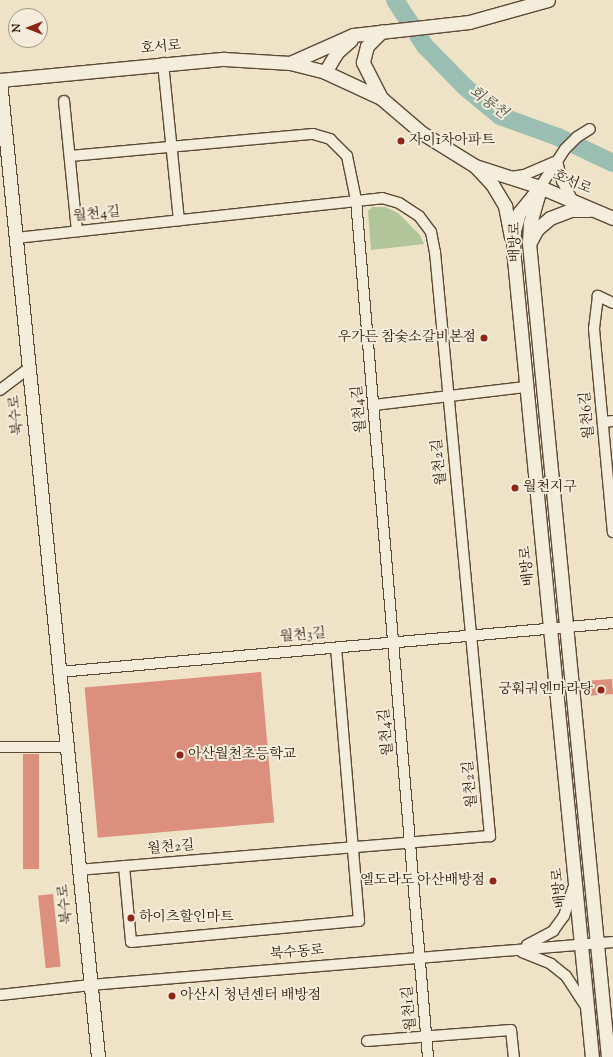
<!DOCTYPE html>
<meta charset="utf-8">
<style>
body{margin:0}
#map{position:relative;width:613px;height:1057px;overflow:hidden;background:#eee3c7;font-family:"Sorts Mill Goudy","Noto Serif KR",serif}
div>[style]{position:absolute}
.green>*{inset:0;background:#b2c59a}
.river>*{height:18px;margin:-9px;padding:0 9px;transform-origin:9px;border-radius:9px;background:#9abeb1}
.building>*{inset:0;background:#db8f7c;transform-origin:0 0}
.roads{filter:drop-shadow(1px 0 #5c4935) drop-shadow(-1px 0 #5c4935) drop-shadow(0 1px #5c4935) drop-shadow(0 -1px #5c4935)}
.minor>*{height:10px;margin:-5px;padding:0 5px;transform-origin:5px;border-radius:5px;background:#f4eddb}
.tertiary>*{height:13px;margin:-6.5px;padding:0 6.5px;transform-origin:6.5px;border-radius:6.5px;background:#f4eddb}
.dots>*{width:11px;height:11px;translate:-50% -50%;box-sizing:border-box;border:2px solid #f4eddb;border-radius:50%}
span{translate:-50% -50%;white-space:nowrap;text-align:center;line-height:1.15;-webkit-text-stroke:4px #f4eddb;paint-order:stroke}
.street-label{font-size:14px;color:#2b1604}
.poi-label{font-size:14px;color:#2b1604}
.left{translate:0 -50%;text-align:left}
.right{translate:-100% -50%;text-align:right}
.water-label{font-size:15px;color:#525141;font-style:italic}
.north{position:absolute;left:8px;top:8px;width:40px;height:40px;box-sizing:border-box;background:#f4eddb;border:1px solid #a49785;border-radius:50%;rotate:270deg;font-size:11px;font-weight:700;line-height:16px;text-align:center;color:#2b1604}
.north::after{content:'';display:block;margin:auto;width:14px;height:18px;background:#8f2418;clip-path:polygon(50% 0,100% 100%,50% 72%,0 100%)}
</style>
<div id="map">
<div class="green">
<div style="clip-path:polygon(372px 207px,385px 207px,398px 213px,420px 235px,424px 244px,371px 250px,368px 211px)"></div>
</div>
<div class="river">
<div style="left:395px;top:0;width:55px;rotate:56.9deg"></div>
<div style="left:425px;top:46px;width:57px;rotate:45.7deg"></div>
<div style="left:465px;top:87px;width:45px;rotate:39.6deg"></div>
<div style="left:500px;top:116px;width:62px;rotate:19.9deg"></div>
<div style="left:558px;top:137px;width:61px;rotate:25.3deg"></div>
</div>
<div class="building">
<div style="left:261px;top:672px;width:151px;height:177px;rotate:85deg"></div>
<div style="left:612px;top:679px;width:15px;height:24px;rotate:86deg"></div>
<div style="left:23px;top:754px;width:16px;height:115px"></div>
<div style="left:53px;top:894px;width:73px;height:15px;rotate:84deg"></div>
</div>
<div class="roads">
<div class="minor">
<div style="left:163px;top:63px;width:158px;rotate:84.2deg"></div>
<div style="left:64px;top:101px;width:131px;rotate:84.3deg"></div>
<div style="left:70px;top:156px;width:244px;rotate:-5.2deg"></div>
<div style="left:313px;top:134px;width:18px;rotate:16deg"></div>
<div style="left:330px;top:139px;width:24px;rotate:45deg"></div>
<div style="left:347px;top:156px;width:45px;rotate:78.4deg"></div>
<div style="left:356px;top:200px;width:860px;rotate:85.2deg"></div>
<div style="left:511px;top:177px;width:13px;rotate:-9deg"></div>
<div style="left:524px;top:175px;width:36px;rotate:-23deg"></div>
<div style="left:557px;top:161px;width:21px;rotate:76deg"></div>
<div style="left:562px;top:181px;width:23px;rotate:61deg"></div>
<div style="left:540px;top:187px;width:45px;rotate:-56.7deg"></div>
<div style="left:565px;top:149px;width:17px;rotate:-45deg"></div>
<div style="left:577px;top:137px;width:15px;rotate:-32deg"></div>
<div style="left:16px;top:238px;width:368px;rotate:-6.2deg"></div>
<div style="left:382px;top:198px;width:18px;rotate:16deg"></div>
<div style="left:399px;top:203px;width:24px;rotate:33deg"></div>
<div style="left:419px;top:216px;width:20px;rotate:53deg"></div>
<div style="left:431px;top:232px;width:20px;rotate:79deg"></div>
<div style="left:435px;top:252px;width:587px;rotate:84.62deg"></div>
<div style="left:490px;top:836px;width:412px;rotate:175.3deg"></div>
<div style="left:613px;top:303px;width:17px;rotate:-155deg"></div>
<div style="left:598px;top:296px;width:33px;rotate:97deg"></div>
<div style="left:594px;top:329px;width:204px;rotate:84.7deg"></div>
<div style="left:0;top:390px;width:36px;rotate:-37deg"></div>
<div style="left:374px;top:405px;width:152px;rotate:-6.8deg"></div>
<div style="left:603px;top:422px;width:10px;rotate:-6deg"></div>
<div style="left:59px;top:672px;width:556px;rotate:-5.05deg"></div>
<div style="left:0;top:747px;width:67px"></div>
<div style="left:124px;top:866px;width:76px;rotate:84.7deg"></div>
<div style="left:131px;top:942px;width:229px;rotate:-5.3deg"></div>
<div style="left:359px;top:921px;width:274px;rotate:-94.8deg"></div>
<div style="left:527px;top:945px;width:30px;rotate:-28deg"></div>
<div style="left:553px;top:931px;width:19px;rotate:-54deg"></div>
<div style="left:564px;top:916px;width:29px;rotate:-72deg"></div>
<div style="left:522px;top:952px;width:31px;rotate:22deg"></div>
<div style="left:551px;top:964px;width:19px;rotate:39deg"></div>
<div style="left:566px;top:976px;width:35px;rotate:57deg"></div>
<div style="left:0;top:995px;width:91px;rotate:-6.3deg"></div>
<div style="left:90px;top:985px;width:525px;rotate:-4.7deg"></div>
<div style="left:367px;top:1041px;width:144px;rotate:-4.4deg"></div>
<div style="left:511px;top:1030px;width:27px;rotate:84deg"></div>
</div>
<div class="tertiary">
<div style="left:290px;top:63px;width:69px;rotate:-24deg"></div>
<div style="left:353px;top:35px;width:117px;rotate:-6.4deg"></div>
<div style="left:469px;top:22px;width:82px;rotate:-15.6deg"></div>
<div style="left:325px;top:72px;width:23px;rotate:-59deg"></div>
<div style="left:337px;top:52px;width:18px;rotate:-41deg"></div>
<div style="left:380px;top:96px;width:38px;rotate:-117deg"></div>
<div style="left:363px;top:62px;width:16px;rotate:-76deg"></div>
<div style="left:367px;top:46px;width:21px;rotate:-45deg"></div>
<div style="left:477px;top:168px;width:22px;rotate:47deg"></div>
<div style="left:492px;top:184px;width:26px;rotate:59deg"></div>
<div style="left:505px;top:206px;width:31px;rotate:79deg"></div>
<div style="left:540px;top:187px;width:33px;rotate:129deg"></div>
<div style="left:519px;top:213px;width:19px;rotate:106deg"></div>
<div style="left:514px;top:231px;width:18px;rotate:93deg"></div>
<div style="left:513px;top:249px;width:812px;rotate:84.42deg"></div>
<div style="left:539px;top:192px;width:32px;rotate:106deg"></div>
<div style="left:530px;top:223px;width:20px;rotate:93deg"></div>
<div style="left:529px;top:243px;width:818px;rotate:84.46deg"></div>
<div style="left:530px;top:242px;width:15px;rotate:-62deg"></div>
<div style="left:537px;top:229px;width:17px;rotate:-40deg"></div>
<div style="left:550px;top:218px;width:22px;rotate:-21deg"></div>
<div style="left:571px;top:210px;width:18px"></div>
<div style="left:98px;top:1057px;width:982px;rotate:-95.73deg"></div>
<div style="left:0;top:80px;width:225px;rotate:-5.4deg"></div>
<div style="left:224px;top:59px;width:66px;rotate:3.5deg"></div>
<div style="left:290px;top:63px;width:36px;rotate:14deg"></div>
<div style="left:325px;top:72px;width:62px;rotate:24.9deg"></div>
<div style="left:381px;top:98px;width:54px;rotate:40.5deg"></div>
<div style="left:422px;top:133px;width:62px;rotate:31.9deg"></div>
<div style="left:475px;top:166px;width:68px;rotate:17.9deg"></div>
<div style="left:540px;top:187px;width:79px;rotate:23deg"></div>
</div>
</div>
<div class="dots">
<div style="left:401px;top:141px;background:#8f2418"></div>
<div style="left:484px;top:338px;background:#8f2418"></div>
<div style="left:515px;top:488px;background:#8f2418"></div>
<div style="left:601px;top:690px;background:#8f2418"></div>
<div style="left:180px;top:755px;background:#8f2418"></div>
<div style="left:493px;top:881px;background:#8f2418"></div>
<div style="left:131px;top:918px;background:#8f2418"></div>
<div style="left:172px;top:996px;background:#8f2418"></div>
</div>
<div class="street-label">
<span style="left:161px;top:48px;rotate:-5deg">호서로</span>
<span style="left:572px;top:183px;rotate:23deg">호서로</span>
<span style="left:97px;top:215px;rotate:-6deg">월천4길</span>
<span style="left:516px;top:242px;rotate:-90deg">배방로</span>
<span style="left:360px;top:409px;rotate:-95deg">월천4길</span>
<span style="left:17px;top:415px;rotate:-96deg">북수로</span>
<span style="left:588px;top:415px;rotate:-95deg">월천6길</span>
<span style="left:440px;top:462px;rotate:-96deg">월천2길</span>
<span style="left:528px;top:566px;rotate:-96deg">배방로</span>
<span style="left:303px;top:636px;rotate:-5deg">월천3길</span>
<span style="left:387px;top:732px;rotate:-95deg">월천4길</span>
<span style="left:471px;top:784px;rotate:-95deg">월천2길</span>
<span style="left:171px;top:848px;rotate:-5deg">월천2길</span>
<span style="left:560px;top:888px;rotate:-96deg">배방로</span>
<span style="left:66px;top:904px;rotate:-96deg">북수로</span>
<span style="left:297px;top:953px;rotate:-5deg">북수동로</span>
<span style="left:410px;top:1008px;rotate:-95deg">월천1길</span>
</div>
<div class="poi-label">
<span class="left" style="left:409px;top:141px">자이1차아파트</span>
<span class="right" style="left:476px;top:338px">우가든 참숯소갈비본점</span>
<span class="left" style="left:523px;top:488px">월천지구</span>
<span class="right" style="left:593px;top:690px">궁훠궈엔마라탕</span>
<span class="left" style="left:188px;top:755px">아산월천초등학교</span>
<span class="right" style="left:485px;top:881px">엘도라도 아산배방점</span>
<span class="left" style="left:139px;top:918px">하이츠할인마트</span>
<span class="left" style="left:180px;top:996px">아산시 청년센터 배방점</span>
</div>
<div class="water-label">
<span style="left:488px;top:103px;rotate:36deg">회룡천</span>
</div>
<div class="north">N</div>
</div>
